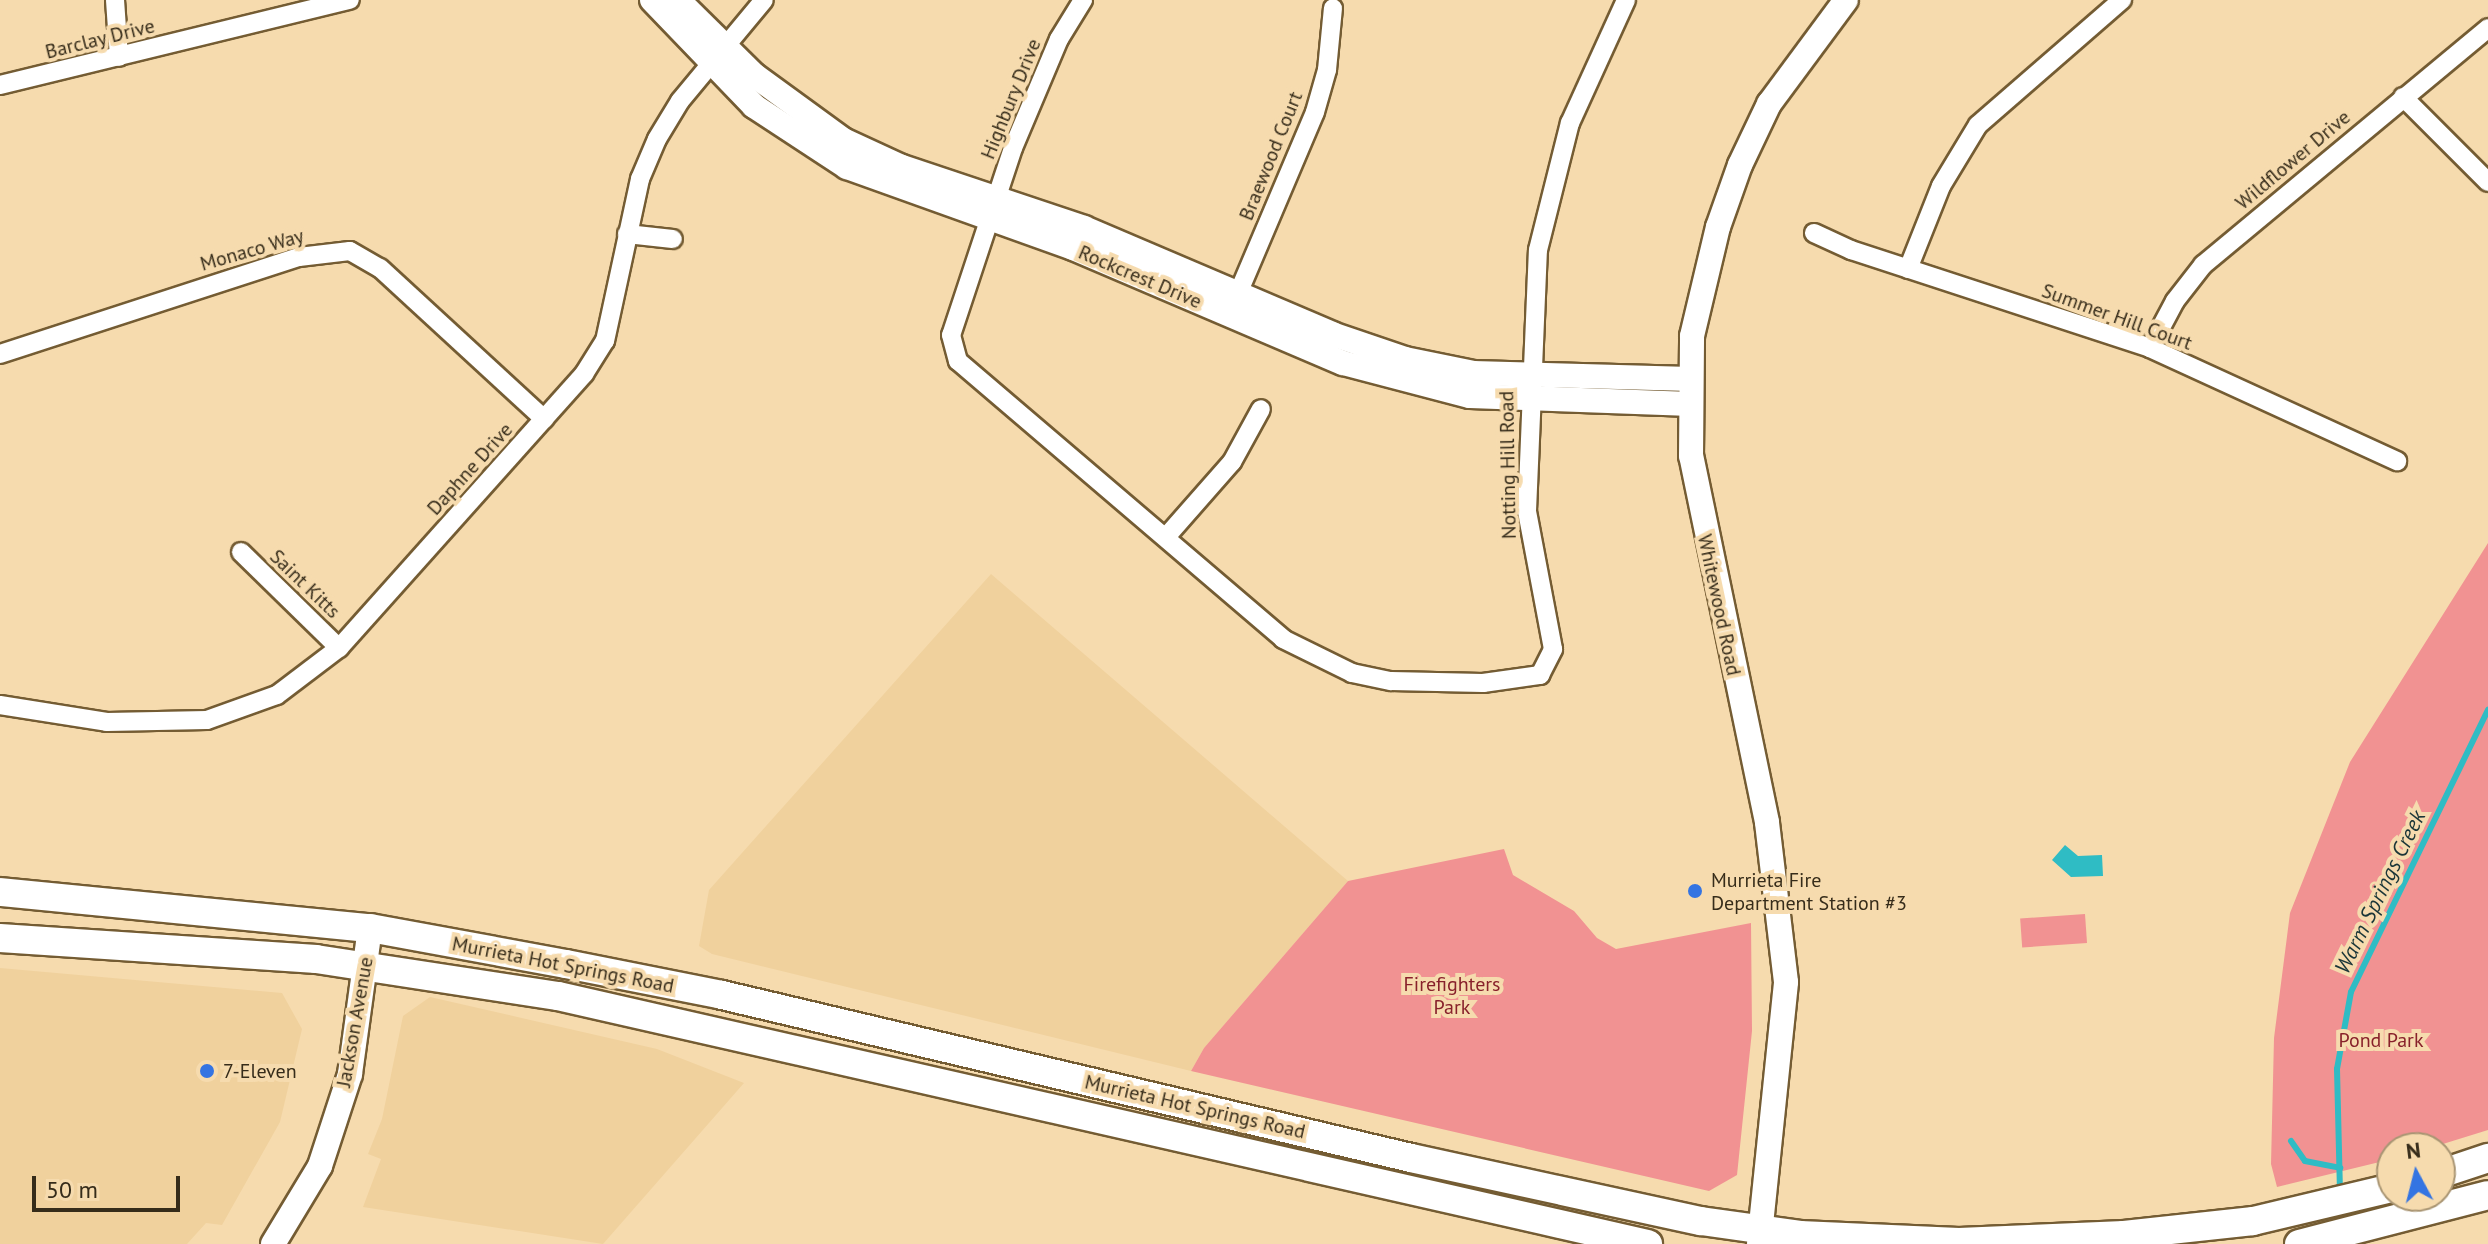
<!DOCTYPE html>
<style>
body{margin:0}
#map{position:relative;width:2488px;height:1244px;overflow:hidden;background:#f6dbae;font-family:"PT Sans",sans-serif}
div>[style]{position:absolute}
.built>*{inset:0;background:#f0d19d}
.green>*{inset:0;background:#f19292;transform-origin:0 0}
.water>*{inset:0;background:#2fbcc4}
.stream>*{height:6px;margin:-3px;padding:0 3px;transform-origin:3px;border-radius:3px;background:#2fbcc4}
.roads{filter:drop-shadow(2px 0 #745c33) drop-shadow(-2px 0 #745c33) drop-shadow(0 2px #745c33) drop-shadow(0 -2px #745c33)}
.street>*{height:18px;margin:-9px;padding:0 9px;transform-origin:9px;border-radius:9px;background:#fff}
.secondary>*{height:24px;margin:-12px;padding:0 12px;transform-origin:12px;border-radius:12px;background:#fff}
.primary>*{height:28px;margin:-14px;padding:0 14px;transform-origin:14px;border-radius:14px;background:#fff}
.dots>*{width:22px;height:22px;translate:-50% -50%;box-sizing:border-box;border:4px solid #f6dbae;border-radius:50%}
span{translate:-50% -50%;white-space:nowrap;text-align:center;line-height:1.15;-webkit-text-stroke:8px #f6dbae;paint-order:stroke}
.street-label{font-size:20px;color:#362c1a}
.poi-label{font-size:20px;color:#362c1a}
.left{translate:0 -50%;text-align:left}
.park-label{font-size:20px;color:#88212b}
.water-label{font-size:22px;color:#1a3638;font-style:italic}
.north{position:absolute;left:2376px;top:1132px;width:80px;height:80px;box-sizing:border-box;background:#f6dbae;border:2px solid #a99573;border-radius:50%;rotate:353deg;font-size:22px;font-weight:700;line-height:32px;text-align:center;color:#362c1a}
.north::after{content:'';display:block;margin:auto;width:28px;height:36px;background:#3474e2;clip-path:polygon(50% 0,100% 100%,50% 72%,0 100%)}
.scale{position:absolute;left:32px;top:1176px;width:148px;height:36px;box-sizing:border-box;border:4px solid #362c1a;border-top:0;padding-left:10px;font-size:24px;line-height:28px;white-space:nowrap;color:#362c1a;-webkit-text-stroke:6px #f6dbae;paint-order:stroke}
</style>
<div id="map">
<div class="built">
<div style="clip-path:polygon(991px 574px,1348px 881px,1204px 1048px,1191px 1071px,712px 954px,699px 946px,709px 890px)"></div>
<div style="clip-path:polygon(0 968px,282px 993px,302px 1029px,280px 1122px,222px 1225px,206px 1223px,187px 1244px,0 1244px)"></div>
<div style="clip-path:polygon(430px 997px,657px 1049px,744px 1083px,603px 1244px,363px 1207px,381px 1159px,368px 1154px,382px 1119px,403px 1016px)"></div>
</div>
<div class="green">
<div style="clip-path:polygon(2488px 543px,2488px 1130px,2430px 1148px,2392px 1148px,2392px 1159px,2277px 1187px,2271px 1164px,2274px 1038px,2290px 913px,2350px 762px)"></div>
<div style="clip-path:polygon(1504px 849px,1513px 875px,1574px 911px,1597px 938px,1616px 949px,1751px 923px,1752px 1031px,1737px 1175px,1709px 1191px,1191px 1071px,1204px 1048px,1348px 881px)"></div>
<div style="left:2085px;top:914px;width:29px;height:65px;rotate:86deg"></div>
</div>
<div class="water">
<div style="clip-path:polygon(2065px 845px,2078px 856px,2102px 855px,2103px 876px,2071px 877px,2052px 860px)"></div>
</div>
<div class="stream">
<div style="left:2291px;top:1141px;width:24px;rotate:55deg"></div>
<div style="left:2305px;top:1161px;width:36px;rotate:11deg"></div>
<div style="left:2340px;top:1192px;width:123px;rotate:-91.4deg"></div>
<div style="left:2337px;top:1069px;width:78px;rotate:-79.7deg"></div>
<div style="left:2351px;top:992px;width:314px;rotate:-64.1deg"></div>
</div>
<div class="roads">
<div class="street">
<div style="left:115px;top:0;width:57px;rotate:86deg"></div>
<div style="left:1083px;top:0;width:46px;rotate:121.6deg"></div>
<div style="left:1059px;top:39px;width:118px;rotate:112.9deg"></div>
<div style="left:1013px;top:148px;width:197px;rotate:108.3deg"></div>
<div style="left:951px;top:335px;width:27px;rotate:75deg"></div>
<div style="left:958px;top:361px;width:428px;rotate:40.5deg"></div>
<div style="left:1283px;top:639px;width:77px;rotate:26.2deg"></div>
<div style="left:1352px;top:673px;width:40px;rotate:12deg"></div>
<div style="left:1391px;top:681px;width:92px;rotate:1.2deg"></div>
<div style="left:1483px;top:683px;width:58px;rotate:-8deg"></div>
<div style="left:1540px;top:675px;width:29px;rotate:-63deg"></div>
<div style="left:1553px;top:649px;width:140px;rotate:-100.7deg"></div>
<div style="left:1527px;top:511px;width:261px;rotate:-87.6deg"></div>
<div style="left:1538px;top:250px;width:131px;rotate:-75.9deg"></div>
<div style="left:1570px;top:123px;width:135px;rotate:-65.5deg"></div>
<div style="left:0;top:85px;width:360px;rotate:-13.7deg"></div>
<div style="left:2403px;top:97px;width:120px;rotate:45deg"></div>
<div style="left:1814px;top:233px;width:41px;rotate:24.7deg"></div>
<div style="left:1851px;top:250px;width:315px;rotate:18.1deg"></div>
<div style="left:2150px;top:348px;width:272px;rotate:24.6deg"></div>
<div style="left:627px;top:234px;width:46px;rotate:6.2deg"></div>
<div style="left:1908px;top:269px;width:89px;rotate:-68.3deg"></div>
<div style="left:1941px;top:186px;width:71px;rotate:-58.8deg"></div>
<div style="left:1978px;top:125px;width:191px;rotate:-41deg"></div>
<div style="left:1234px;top:303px;width:207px;rotate:-67deg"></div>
<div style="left:1315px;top:112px;width:44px;rotate:-74.1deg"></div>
<div style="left:1327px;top:70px;width:62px;rotate:-84.5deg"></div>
<div style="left:2150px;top:348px;width:53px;rotate:-62deg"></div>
<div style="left:2175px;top:301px;width:46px;rotate:-52.1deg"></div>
<div style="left:2203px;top:265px;width:371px;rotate:-39.7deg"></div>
<div style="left:0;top:354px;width:314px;rotate:-18deg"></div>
<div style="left:299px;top:257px;width:51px;rotate:-6.7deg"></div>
<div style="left:350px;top:251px;width:34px;rotate:30deg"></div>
<div style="left:380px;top:268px;width:223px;rotate:42.6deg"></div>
<div style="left:1166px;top:537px;width:100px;rotate:-48.7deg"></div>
<div style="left:1232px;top:462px;width:60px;rotate:-61.3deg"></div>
<div style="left:241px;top:552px;width:137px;rotate:44.4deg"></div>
<div style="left:0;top:705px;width:108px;rotate:9deg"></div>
<div style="left:107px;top:722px;width:100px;rotate:-1.1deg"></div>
<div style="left:207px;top:720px;width:74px;rotate:-19.7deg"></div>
<div style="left:277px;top:695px;width:78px;rotate:-37.2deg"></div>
<div style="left:339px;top:648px;width:368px;rotate:-48.2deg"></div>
<div style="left:584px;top:374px;width:39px;rotate:-58deg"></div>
<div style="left:605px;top:341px;width:166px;rotate:-77.8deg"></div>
<div style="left:640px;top:179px;width:43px;rotate:-67deg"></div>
<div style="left:657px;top:139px;width:44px;rotate:-58.8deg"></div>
<div style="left:680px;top:101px;width:131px;rotate:-50.3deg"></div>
</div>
<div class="secondary">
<div style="left:652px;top:0;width:147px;rotate:46.1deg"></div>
<div style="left:754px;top:106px;width:111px;rotate:33.3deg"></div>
<div style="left:847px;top:167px;width:240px;rotate:19.7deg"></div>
<div style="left:1073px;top:248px;width:293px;rotate:23.1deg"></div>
<div style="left:1343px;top:363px;width:131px;rotate:14.6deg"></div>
<div style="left:1470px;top:396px;width:221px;rotate:2.1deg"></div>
<div style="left:678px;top:0;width:107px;rotate:44.6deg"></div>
<div style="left:754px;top:75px;width:110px;rotate:36.1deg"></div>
<div style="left:843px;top:140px;width:65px;rotate:24.6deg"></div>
<div style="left:902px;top:167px;width:192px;rotate:18.5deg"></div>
<div style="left:1084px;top:228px;width:270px;rotate:23.1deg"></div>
<div style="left:1332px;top:334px;width:77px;rotate:18.9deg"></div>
<div style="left:1405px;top:359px;width:69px;rotate:11.6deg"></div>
<div style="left:1473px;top:373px;width:218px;rotate:1.6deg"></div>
<div style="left:273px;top:1244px;width:91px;rotate:-58.9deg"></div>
<div style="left:320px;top:1166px;width:97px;rotate:-71.9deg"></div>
<div style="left:350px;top:1074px;width:147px;rotate:-82.2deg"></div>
<div style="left:1759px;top:1244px;width:263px;rotate:-84.1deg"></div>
<div style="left:1786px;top:982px;width:161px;rotate:-96.8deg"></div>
<div style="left:1767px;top:822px;width:374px;rotate:-101.7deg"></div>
<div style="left:1691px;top:456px;width:120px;rotate:-89.5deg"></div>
<div style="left:1692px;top:336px;width:112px;rotate:-76.6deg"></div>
<div style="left:1718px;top:227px;width:66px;rotate:-70.5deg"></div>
<div style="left:1740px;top:165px;width:68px;rotate:-64.6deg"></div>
<div style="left:1769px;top:104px;width:129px;rotate:-53.5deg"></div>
</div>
<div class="primary">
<div style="left:0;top:892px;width:372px;rotate:5.6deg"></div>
<div style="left:370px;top:928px;width:199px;rotate:10.4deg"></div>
<div style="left:566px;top:964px;width:159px;rotate:11.2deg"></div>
<div style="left:722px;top:995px;width:708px;rotate:13.31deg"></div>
<div style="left:1411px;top:1158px;width:297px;rotate:12.3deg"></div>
<div style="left:1701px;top:1221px;width:100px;rotate:8deg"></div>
<div style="left:1800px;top:1235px;width:159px;rotate:2.5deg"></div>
<div style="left:1959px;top:1242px;width:165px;rotate:-2.4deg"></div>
<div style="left:2124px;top:1235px;width:130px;rotate:-6.2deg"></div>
<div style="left:2253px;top:1221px;width:143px;rotate:-13.4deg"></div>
<div style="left:0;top:938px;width:317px;rotate:3.8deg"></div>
<div style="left:316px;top:959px;width:245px;rotate:8.7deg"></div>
<div style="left:558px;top:996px;width:1118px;rotate:12.82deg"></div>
<div style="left:2440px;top:1174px;width:51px;rotate:-18.4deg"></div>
<div style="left:2299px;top:1244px;width:195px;rotate:-14.5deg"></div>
</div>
</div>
<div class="dots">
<div style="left:1695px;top:891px;background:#3474e2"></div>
<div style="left:207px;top:1071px;background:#3474e2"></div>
</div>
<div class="street-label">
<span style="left:100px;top:39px;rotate:-14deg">Barclay Drive</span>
<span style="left:1011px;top:99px;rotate:-68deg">Highbury Drive</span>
<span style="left:1271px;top:156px;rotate:-68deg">Braewood Court</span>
<span style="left:2293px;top:160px;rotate:-40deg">Wildflower Drive</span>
<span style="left:252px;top:250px;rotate:-16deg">Monaco Way</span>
<span style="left:1140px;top:277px;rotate:23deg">Rockcrest Drive</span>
<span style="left:2117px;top:317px;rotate:20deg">Summer Hill Court</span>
<span style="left:1508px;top:465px;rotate:-91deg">Notting Hill Road</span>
<span style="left:470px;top:469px;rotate:-48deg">Daphne Drive</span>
<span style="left:305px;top:584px;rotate:44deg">Saint Kitts</span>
<span style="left:1719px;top:605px;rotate:78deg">Whitewood Road</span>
<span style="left:563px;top:965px;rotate:11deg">Murrieta Hot Springs Road</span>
<span style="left:355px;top:1022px;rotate:-80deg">Jackson Avenue</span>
<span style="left:1195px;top:1107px;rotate:13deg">Murrieta Hot Springs Road</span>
</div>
<div class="poi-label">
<span class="left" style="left:1711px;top:892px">Murrieta Fire<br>Department Station #3</span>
<span class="left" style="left:223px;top:1071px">7-Eleven</span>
</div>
<div class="park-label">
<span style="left:1452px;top:996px">Firefighters<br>Park</span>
<span style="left:2381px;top:1040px">Pond Park</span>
</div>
<div class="water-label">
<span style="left:2380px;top:892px;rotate:-64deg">Warm Springs Creek</span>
</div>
<div class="north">N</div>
<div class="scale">50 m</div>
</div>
